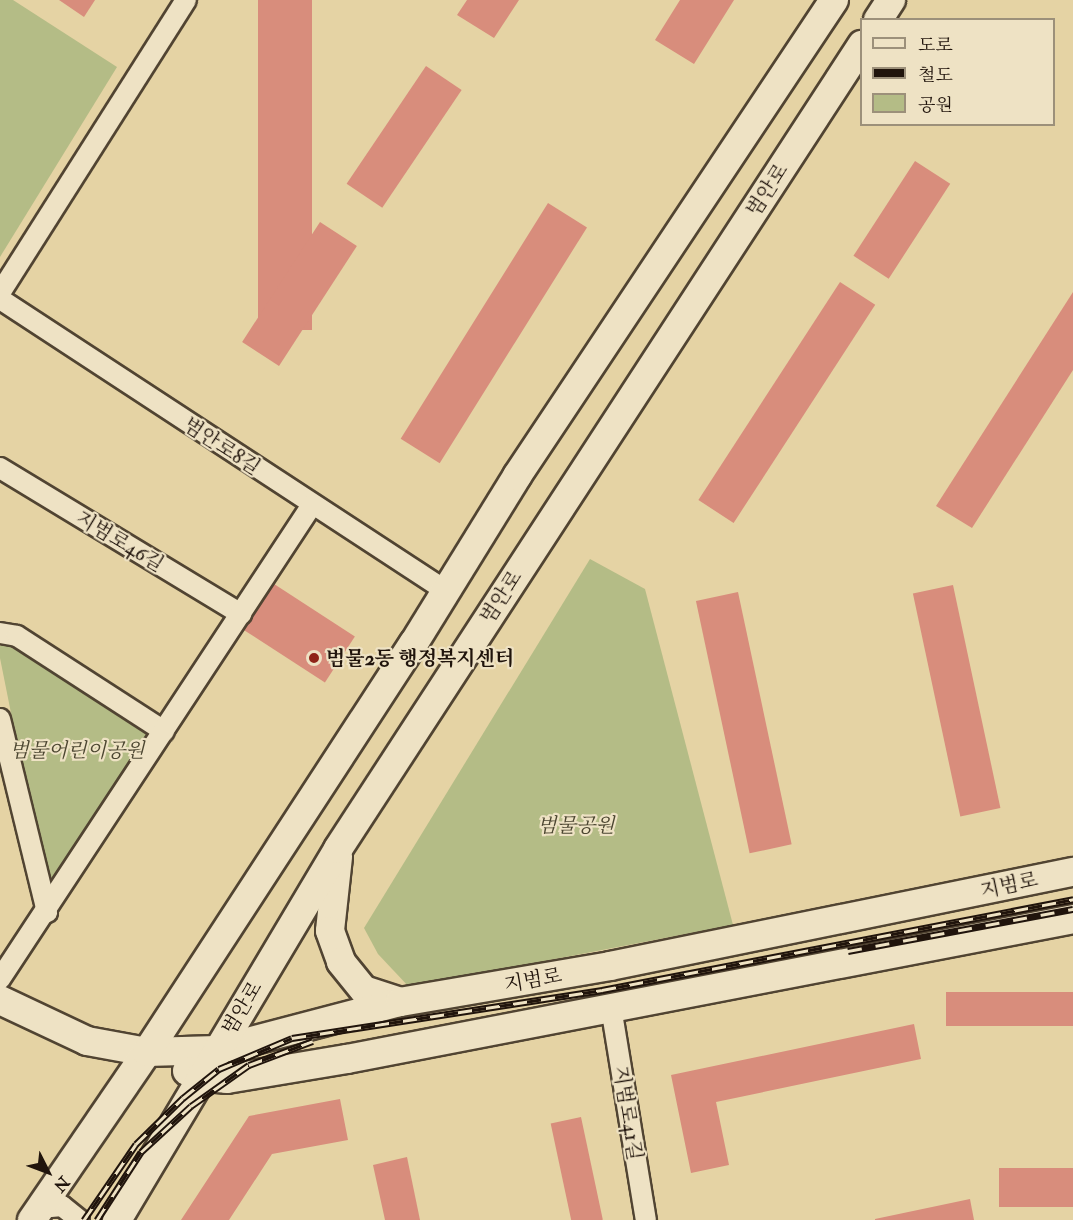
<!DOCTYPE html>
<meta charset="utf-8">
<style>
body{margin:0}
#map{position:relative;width:1073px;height:1220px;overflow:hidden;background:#e5d3a4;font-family:"IM FELL Double Pica","Noto Serif KR",serif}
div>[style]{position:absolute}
.green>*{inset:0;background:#b4bc86}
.building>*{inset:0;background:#d88d7c;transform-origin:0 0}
.roads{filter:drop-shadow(2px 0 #514432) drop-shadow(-2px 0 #514432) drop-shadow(0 2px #514432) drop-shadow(0 -2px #514432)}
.street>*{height:20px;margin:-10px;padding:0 10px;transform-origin:10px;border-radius:10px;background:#eee2c4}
.secondary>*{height:28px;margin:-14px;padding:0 14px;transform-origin:14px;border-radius:14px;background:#eee2c4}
.rail>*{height:7px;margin-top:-3.5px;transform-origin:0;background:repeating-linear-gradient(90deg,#eee2c4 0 14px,#20140c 0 28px);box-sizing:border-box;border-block:2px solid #20140c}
.dots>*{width:16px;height:16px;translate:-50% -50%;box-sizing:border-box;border:3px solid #eee2c4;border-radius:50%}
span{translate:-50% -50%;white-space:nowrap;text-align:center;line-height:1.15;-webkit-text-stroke:4.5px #eee2c4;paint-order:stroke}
.street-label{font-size:20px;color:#20140c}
.poi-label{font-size:20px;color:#20140c;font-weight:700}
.left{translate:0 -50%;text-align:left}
.park-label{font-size:20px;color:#4c4631;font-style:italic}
.legend{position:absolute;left:860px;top:18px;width:195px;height:108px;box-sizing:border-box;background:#eee2c4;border:2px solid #9c907a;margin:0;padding:8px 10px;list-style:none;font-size:18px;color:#20140c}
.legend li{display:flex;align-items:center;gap:12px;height:30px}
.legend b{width:30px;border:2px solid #9c907a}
.north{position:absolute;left:18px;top:1142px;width:60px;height:60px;-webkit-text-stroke:4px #eee2c4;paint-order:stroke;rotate:132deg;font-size:16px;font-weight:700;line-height:24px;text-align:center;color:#20140c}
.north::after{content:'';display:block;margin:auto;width:21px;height:27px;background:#20140c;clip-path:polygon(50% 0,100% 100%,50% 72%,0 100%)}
</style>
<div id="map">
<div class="green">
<div style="clip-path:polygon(0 0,13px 0,117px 67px,0 257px)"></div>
<div style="clip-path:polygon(590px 559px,645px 589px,733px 925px,409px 987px,378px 954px,364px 928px)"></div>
<div style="clip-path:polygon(10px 639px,156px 732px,48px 898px,0 658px,0 646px)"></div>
</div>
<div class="building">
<div style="clip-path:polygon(59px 0,95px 0,84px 17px)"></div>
<div style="left:258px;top:0;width:54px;height:330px"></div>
<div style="clip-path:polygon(467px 0,519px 0,494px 38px,457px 15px)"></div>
<div style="clip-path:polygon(680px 0,734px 0,694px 64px,655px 40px)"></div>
<div style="left:426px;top:66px;width:43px;height:142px;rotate:34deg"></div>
<div style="left:915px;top:161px;width:42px;height:113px;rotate:33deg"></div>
<div style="left:548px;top:203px;width:46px;height:278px;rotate:32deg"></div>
<div style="left:320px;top:222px;width:44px;height:143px;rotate:33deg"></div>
<div style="left:840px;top:282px;width:42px;height:260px;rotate:33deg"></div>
<div style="clip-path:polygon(1073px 292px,1073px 370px,972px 528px,936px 506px)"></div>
<div style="left:271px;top:582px;width:100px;height:55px;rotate:33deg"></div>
<div style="left:953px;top:585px;width:228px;height:41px;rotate:78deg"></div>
<div style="left:738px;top:592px;width:258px;height:43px;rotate:78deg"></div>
<div style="left:1073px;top:992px;width:34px;height:127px;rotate:90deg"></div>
<div style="clip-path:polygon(914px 1024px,921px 1059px,716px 1102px,729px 1165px,691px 1173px,671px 1075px)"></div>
<div style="clip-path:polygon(340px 1099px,348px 1140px,272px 1154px,229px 1220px,181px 1220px,249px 1116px)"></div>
<div style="left:581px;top:1117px;width:105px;height:31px;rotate:78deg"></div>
<div style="clip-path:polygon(407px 1157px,420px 1220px,385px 1220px,373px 1165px)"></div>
<div style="left:1073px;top:1168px;width:39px;height:74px;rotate:90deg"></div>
<div style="clip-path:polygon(970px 1199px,974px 1220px,875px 1220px,875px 1219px)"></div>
</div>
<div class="roads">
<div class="street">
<div style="left:0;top:293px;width:347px;rotate:-57.6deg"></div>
<div style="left:0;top:299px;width:533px;rotate:33.21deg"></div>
<div style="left:0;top:468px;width:282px;rotate:31.2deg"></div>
<div style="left:0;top:633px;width:17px;rotate:10deg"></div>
<div style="left:17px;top:636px;width:175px;rotate:32.9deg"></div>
<div style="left:0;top:719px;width:199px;rotate:76.3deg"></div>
<div style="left:0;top:979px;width:567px;rotate:-56.65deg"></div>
<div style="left:611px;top:1007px;width:216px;rotate:80.7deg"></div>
<div style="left:40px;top:1208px;width:22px;rotate:-5deg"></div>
<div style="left:62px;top:1206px;width:22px;rotate:39deg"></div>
</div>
<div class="secondary">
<div style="left:878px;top:20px;width:24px;rotate:-57deg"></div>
<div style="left:338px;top:857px;width:74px;rotate:96.2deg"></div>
<div style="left:330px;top:931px;width:33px;rotate:70deg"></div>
<div style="left:341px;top:962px;width:36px;rotate:51deg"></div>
<div style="left:364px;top:990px;width:38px;rotate:18deg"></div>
<div style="left:0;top:1000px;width:96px;rotate:25.2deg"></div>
<div style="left:87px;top:1041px;width:61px;rotate:10.4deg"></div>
<div style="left:147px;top:1052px;width:70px;rotate:-1.6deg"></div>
<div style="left:217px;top:1050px;width:189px;rotate:-14.7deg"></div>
<div style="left:400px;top:1002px;width:213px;rotate:-9.7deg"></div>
<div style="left:610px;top:966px;width:472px;rotate:-11.5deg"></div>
<div style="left:187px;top:1071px;width:14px;rotate:25deg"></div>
<div style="left:200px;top:1077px;width:27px;rotate:4deg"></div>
<div style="left:227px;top:1079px;width:122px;rotate:-9.5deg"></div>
<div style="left:347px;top:1059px;width:739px;rotate:-10.91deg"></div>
<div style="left:32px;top:1220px;width:204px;rotate:-55.6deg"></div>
<div style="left:147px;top:1052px;width:488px;rotate:-56.9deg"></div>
<div style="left:414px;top:643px;width:196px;rotate:-58.3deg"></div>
<div style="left:517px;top:476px;width:572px;rotate:-56.34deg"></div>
<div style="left:117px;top:1220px;width:432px;rotate:-59.2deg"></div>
<div style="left:338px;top:849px;width:960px;rotate:-56.91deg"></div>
</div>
</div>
<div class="rail">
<div style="left:848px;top:951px;width:229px;rotate:-10.6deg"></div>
<div style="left:84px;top:1220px;width:92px;rotate:-55.6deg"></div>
<div style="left:136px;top:1144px;width:66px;rotate:-44.4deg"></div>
<div style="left:183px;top:1098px;width:46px;rotate:-38.9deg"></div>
<div style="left:219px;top:1069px;width:79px;rotate:-23deg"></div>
<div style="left:292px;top:1038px;width:314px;rotate:-8.8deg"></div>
<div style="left:602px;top:990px;width:480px;rotate:-10.9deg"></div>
<div style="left:97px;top:1220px;width:81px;rotate:-57.1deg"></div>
<div style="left:141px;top:1152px;width:68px;rotate:-42.6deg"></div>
<div style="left:191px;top:1106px;width:71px;rotate:-35.3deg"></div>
<div style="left:249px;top:1065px;width:68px;rotate:-20.6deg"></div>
</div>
<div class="dots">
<div style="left:314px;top:658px;background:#8f2418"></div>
</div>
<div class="street-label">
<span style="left:767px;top:190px;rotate:-57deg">범안로</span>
<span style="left:222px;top:446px;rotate:33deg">범안로8길</span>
<span style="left:120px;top:541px;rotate:31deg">지범로46길</span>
<span style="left:501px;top:597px;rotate:-57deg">범안로</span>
<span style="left:1009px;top:885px;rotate:-12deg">지범로</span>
<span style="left:533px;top:980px;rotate:-10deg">지범로</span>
<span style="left:242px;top:1008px;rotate:-59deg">범안로</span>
<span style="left:628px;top:1113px;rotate:81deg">지범로41길</span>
</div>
<div class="poi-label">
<span class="left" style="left:326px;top:658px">범물2동 행정복지센터</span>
</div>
<div class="park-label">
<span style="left:77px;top:750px">범물어린이공원</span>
<span style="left:576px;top:825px">범물공원</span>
</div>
<ul class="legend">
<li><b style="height:8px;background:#eee2c4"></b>도로</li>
<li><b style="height:8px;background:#20140c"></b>철도</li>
<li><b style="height:16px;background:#b4bc86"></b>공원</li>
</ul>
<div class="north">N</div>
</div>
